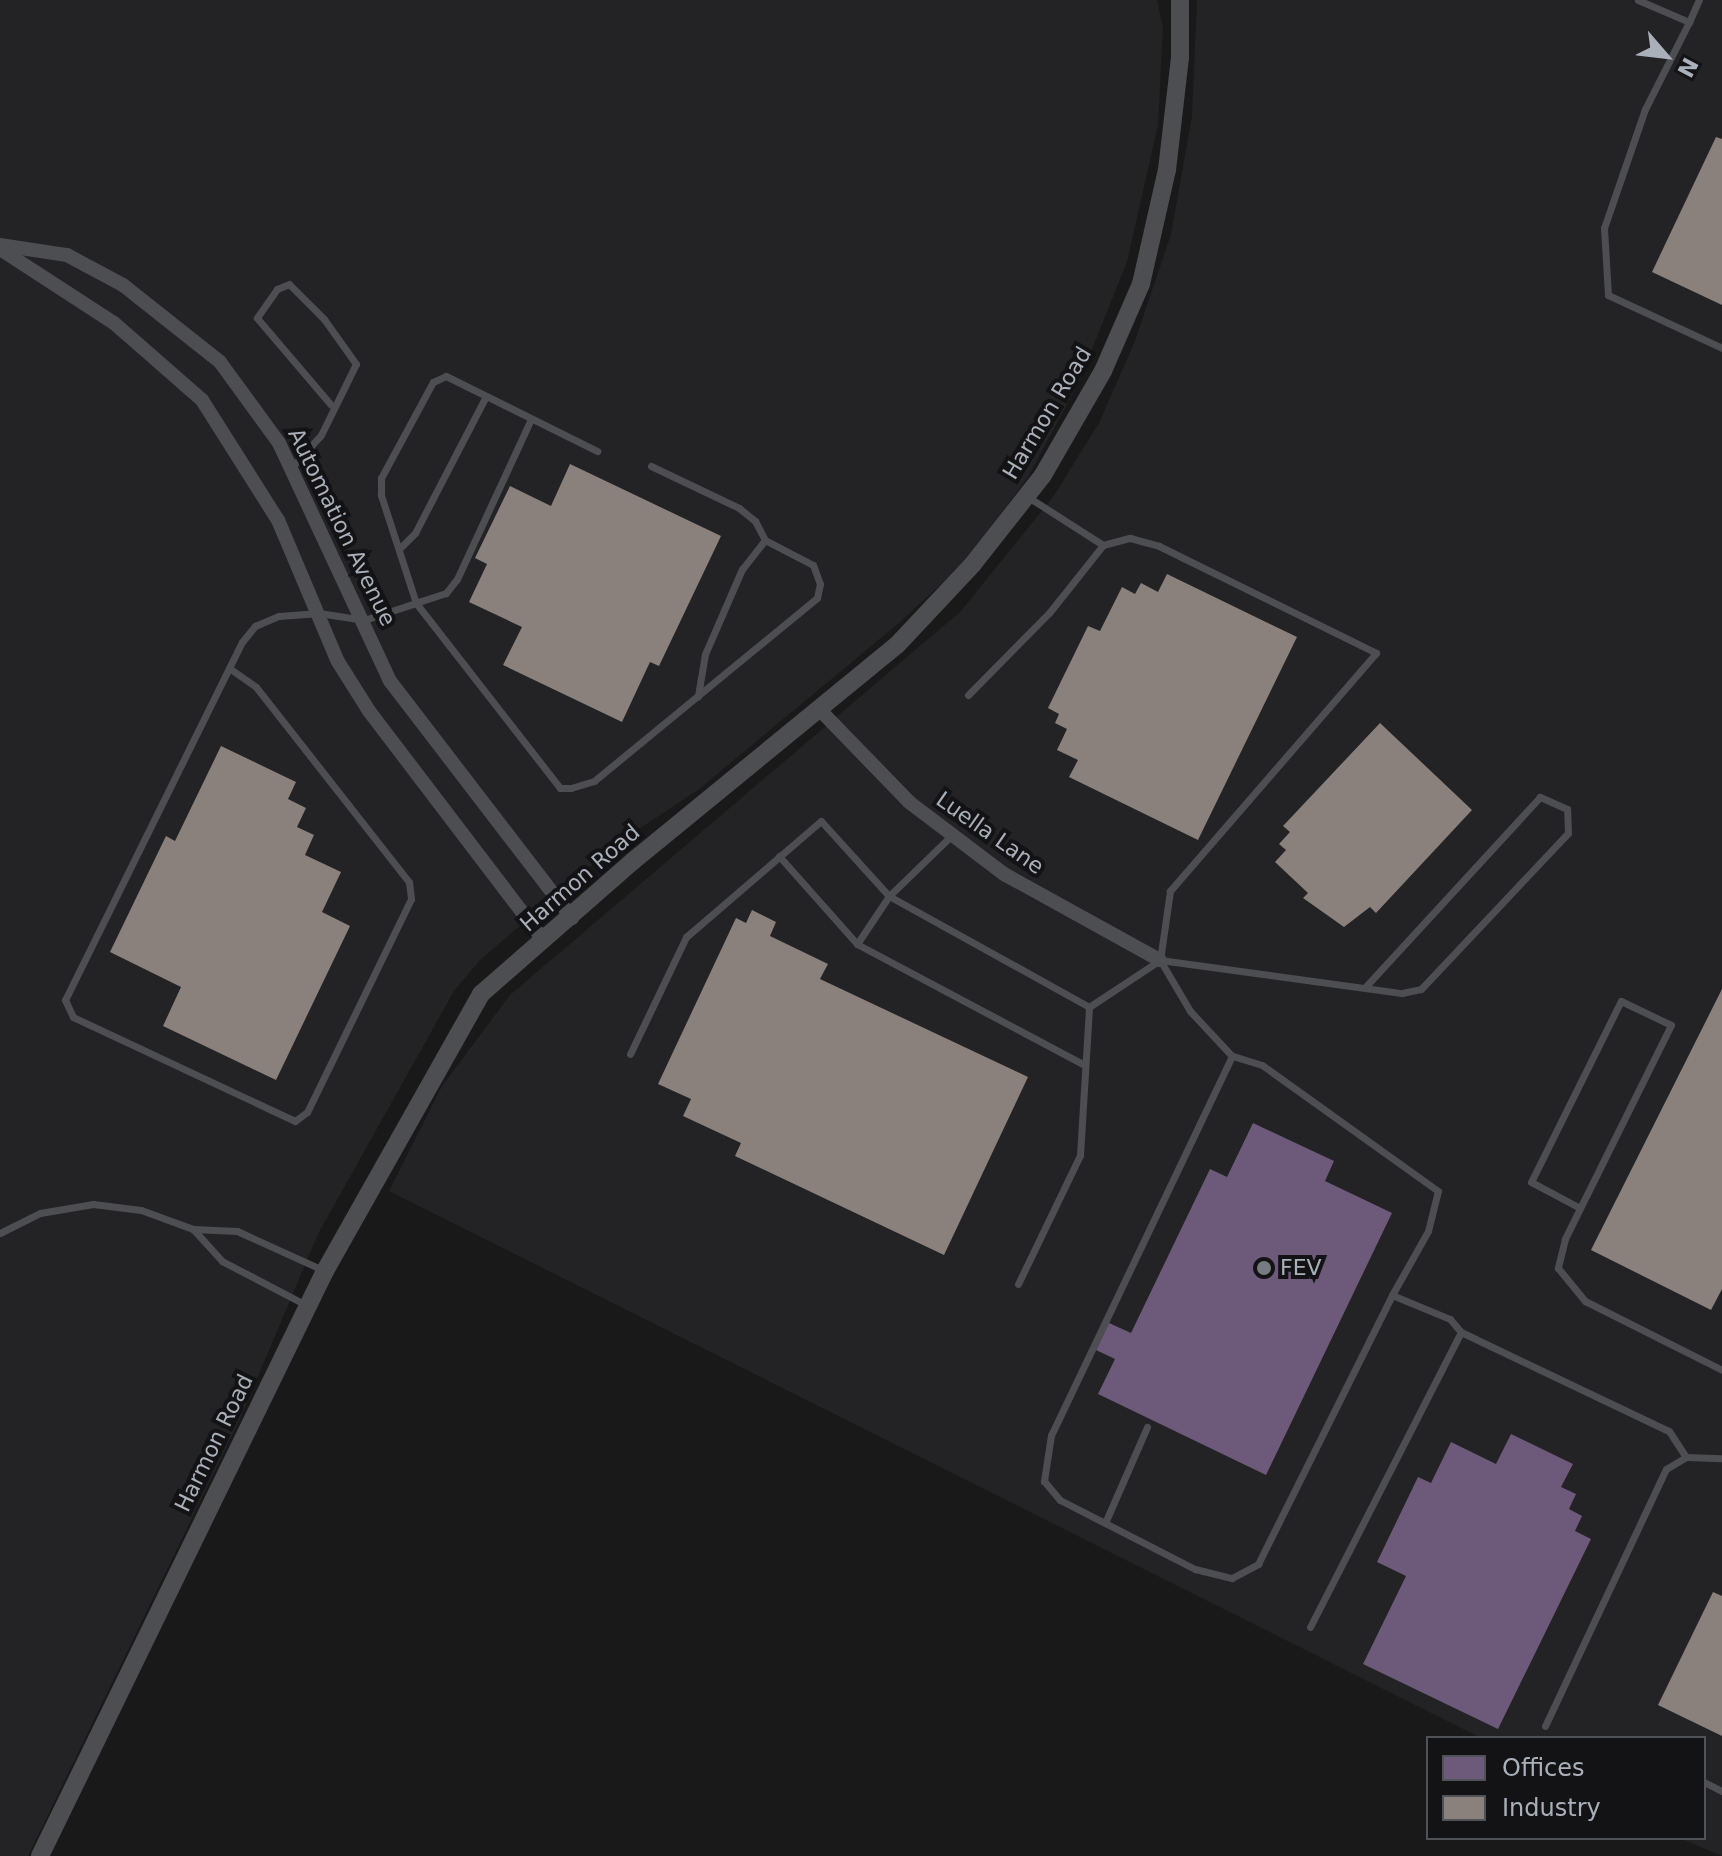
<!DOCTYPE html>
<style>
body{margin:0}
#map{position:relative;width:1722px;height:1856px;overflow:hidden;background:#191919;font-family:"DejaVu Sans",sans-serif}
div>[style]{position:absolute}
.built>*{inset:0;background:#232325}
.offices>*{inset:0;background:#6d597a}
.industry>*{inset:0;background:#8a817c}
.service>*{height:7px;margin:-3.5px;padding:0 3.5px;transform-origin:3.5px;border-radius:3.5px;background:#4d4e52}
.minor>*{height:14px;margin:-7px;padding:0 7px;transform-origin:7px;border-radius:7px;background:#4d4e52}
.tertiary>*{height:18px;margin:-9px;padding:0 9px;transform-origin:9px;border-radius:9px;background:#4d4e52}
.dots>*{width:22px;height:22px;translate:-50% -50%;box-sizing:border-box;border:4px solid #131315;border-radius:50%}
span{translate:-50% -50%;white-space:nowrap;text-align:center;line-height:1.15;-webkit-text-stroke:8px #131315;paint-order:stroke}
.street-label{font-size:22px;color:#aab0ba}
.poi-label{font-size:22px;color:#aab0ba}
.left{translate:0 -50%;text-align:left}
.legend{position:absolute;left:1426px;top:1736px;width:280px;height:104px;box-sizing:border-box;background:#131315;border:2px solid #4f5257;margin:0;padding:10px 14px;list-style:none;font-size:24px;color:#aab0ba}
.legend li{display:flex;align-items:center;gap:16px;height:40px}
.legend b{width:40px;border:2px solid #4f5257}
.north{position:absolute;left:1626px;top:16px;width:80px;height:80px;-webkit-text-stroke:6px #131315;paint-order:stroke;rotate:118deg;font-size:22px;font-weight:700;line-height:32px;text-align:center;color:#aab0ba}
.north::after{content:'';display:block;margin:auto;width:28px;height:36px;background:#aab0ba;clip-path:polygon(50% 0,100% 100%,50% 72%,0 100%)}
</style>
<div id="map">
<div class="built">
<div style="clip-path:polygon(0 0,1157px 0,1163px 28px,1158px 125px,1127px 262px,1079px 382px,1028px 477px,965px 562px,899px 623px,698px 790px,619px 842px,481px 959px,454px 991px,318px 1234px,240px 1419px,28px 1856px,0 1856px)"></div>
<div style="clip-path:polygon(1197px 0,1722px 0,1722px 1856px,1680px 1838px,1704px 1838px,1704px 1738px,1481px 1738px,389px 1191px,442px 1086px,510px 995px,961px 611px,1053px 497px,1099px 423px,1135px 341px,1171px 234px,1192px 116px)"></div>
</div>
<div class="offices">
<div style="clip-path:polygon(1253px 1123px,1334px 1161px,1325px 1181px,1392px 1213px,1266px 1475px,1098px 1394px,1115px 1359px,1096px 1350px,1109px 1323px,1131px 1333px,1210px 1169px,1227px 1177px)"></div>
<div style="clip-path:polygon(1511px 1434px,1573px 1464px,1561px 1487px,1576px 1494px,1569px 1509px,1582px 1516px,1575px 1531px,1591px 1539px,1498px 1729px,1363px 1664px,1406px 1576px,1377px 1562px,1418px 1477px,1431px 1483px,1451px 1442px,1496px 1464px)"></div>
</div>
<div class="industry">
<div style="clip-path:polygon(1716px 137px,1722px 139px,1722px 305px,1652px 272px)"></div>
<div style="clip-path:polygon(570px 464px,721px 536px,659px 666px,650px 662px,622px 722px,503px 665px,522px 627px,469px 602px,487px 564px,475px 558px,510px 486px,551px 506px)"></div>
<div style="clip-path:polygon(1167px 574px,1297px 637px,1198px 840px,1069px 777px,1078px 760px,1057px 750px,1067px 729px,1055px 723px,1059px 714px,1048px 708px,1088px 626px,1100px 631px,1122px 587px,1135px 594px,1141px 583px,1158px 592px)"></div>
<div style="clip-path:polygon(1380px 723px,1472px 810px,1376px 913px,1370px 907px,1344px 927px,1303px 898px,1308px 893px,1275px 862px,1286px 850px,1279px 844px,1290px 832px,1283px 826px)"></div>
<div style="clip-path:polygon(221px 746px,296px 782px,288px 799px,306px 808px,297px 827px,314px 835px,305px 855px,341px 872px,322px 912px,350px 926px,276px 1080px,163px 1026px,181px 987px,110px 952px,166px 836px,175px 841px)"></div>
<div style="clip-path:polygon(752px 910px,776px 922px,770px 936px,828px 964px,820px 979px,1028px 1077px,944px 1255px,735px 1156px,741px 1143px,683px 1116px,691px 1099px,658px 1084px,736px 918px,746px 923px)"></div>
<div style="clip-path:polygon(1722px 989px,1722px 1289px,1711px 1310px,1591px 1250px)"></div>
<div style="clip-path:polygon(1713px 1592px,1722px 1596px,1722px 1736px,1658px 1705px)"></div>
</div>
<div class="service">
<div style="left:1638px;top:0;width:56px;rotate:23.3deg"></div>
<div style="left:1689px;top:22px;width:97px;rotate:116.8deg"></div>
<div style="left:1645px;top:109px;width:126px;rotate:109deg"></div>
<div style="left:1604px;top:228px;width:67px;rotate:86.6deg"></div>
<div style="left:1608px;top:295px;width:126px;rotate:24.9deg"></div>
<div style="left:1689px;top:22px;width:24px;rotate:-66deg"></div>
<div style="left:531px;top:419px;width:176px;rotate:114.8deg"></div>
<div style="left:457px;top:579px;width:18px;rotate:128deg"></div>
<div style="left:446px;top:593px;width:32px;rotate:162deg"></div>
<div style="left:416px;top:603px;width:114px;rotate:-108deg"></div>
<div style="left:381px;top:495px;width:17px;rotate:-90deg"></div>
<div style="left:381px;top:478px;width:109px;rotate:-61.6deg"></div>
<div style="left:433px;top:382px;width:14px;rotate:-25deg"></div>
<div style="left:446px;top:376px;width:169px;rotate:26.4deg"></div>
<div style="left:651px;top:466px;width:98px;rotate:25.5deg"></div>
<div style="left:739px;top:508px;width:21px;rotate:39deg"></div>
<div style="left:755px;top:521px;width:21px;rotate:62deg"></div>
<div style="left:292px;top:467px;width:43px;rotate:-47.8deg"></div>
<div style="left:321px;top:435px;width:79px;rotate:-63.8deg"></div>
<div style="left:356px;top:364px;width:55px;rotate:-125.4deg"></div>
<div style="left:324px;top:319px;width:49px;rotate:-135deg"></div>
<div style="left:289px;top:284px;width:13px;rotate:157deg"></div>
<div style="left:277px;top:289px;width:35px;rotate:125deg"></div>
<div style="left:257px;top:318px;width:114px;rotate:49.6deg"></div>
<div style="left:1028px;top:497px;width:89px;rotate:32.6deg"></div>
<div style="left:1103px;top:545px;width:28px;rotate:-15deg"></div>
<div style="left:1130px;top:538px;width:30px;rotate:15deg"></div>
<div style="left:1159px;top:546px;width:242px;rotate:26.2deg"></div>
<div style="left:1376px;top:653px;width:315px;rotate:130.9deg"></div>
<div style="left:1170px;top:891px;width:70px;rotate:98.2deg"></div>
<div style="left:1160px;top:960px;width:59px;rotate:59.5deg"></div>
<div style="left:1190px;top:1011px;width:62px;rotate:47deg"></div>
<div style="left:399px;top:549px;width:23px;rotate:-45deg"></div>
<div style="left:415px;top:533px;width:154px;rotate:-62.6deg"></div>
<div style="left:229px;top:668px;width:33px;rotate:35deg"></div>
<div style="left:256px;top:687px;width:248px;rotate:51.9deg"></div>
<div style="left:409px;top:882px;width:17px;rotate:83deg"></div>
<div style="left:411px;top:899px;width:237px;rotate:116deg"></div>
<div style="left:307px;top:1112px;width:15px;rotate:143deg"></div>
<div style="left:295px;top:1121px;width:245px;rotate:-154.9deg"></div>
<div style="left:73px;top:1017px;width:19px;rotate:-115deg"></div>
<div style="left:65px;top:1000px;width:399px;rotate:-63.7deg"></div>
<div style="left:242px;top:642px;width:21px;rotate:-51deg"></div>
<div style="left:255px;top:626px;width:26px;rotate:-23deg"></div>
<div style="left:279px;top:616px;width:40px;rotate:-4.3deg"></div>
<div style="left:319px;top:613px;width:46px;rotate:8.8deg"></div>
<div style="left:364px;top:620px;width:55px;rotate:-18.1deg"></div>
<div style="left:416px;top:603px;width:234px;rotate:52.1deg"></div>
<div style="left:560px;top:788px;width:11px"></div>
<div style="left:571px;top:788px;width:24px;rotate:-17deg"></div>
<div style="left:594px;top:781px;width:288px;rotate:-39.4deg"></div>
<div style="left:817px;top:598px;width:14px;rotate:-78deg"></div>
<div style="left:820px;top:584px;width:20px;rotate:-110deg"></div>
<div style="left:813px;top:565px;width:54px;rotate:-152.5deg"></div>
<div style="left:765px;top:540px;width:37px;rotate:128deg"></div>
<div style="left:742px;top:569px;width:93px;rotate:113.5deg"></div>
<div style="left:705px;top:654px;width:43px;rotate:99.5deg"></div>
<div style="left:968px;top:695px;width:115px;rotate:-45.4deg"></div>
<div style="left:1049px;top:613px;width:87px;rotate:-51.5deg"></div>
<div style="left:779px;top:856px;width:118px;rotate:48.4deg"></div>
<div style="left:857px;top:944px;width:258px;rotate:28deg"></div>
<div style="left:857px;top:944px;width:58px;rotate:-56.3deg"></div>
<div style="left:889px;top:896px;width:229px;rotate:29deg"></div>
<div style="left:1089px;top:1007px;width:85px;rotate:-33.5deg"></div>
<div style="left:1160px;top:960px;width:244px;rotate:7.8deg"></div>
<div style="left:1402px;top:993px;width:19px;rotate:-12deg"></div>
<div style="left:1421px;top:989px;width:214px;rotate:-46.7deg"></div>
<div style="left:1568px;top:833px;width:24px;rotate:-92deg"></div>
<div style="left:1567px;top:809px;width:30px;rotate:-156deg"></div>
<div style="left:1540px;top:797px;width:258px;rotate:132.6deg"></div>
<div style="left:630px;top:1054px;width:130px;rotate:-64.4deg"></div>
<div style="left:686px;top:937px;width:178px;rotate:-40.7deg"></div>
<div style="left:821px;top:821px;width:101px;rotate:47.8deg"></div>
<div style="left:889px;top:896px;width:88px;rotate:-44.1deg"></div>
<div style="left:1580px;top:1208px;width:55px;rotate:-152deg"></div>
<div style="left:1531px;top:1182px;width:202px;rotate:-63.6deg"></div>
<div style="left:1621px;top:1001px;width:55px;rotate:25.6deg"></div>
<div style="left:1671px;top:1025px;width:239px;rotate:116.4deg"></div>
<div style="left:1565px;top:1239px;width:30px;rotate:104deg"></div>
<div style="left:1558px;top:1268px;width:43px;rotate:50.7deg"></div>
<div style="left:1585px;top:1301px;width:153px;rotate:26.7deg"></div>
<div style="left:0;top:1233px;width:45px;rotate:-26.6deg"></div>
<div style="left:40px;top:1213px;width:54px;rotate:-9.6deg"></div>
<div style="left:93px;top:1204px;width:48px;rotate:7.1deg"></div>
<div style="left:141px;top:1210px;width:55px;rotate:20.1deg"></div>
<div style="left:1018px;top:1284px;width:143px;rotate:-64.3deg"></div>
<div style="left:1080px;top:1155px;width:148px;rotate:-86.5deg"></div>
<div style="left:1392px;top:1295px;width:73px;rotate:-60.6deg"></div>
<div style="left:1428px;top:1231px;width:41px;rotate:-76deg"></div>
<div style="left:1438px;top:1191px;width:216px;rotate:-144.4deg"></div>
<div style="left:1262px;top:1065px;width:31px;rotate:-163deg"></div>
<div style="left:1232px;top:1056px;width:420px;rotate:115.5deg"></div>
<div style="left:1051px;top:1435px;width:47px;rotate:98.7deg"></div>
<div style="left:1044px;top:1481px;width:25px;rotate:50deg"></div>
<div style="left:1060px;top:1500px;width:152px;rotate:27.1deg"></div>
<div style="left:1195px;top:1569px;width:38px;rotate:14deg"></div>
<div style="left:1232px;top:1578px;width:30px;rotate:-28deg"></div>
<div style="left:1258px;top:1564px;width:301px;rotate:-63.5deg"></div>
<div style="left:1392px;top:1295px;width:63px;rotate:22.5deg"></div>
<div style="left:1450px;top:1319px;width:17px;rotate:50deg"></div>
<div style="left:308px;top:1306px;width:97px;rotate:-152.4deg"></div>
<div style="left:222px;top:1261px;width:43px;rotate:-132.2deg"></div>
<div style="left:193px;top:1229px;width:44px;rotate:2.6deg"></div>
<div style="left:237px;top:1231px;width:94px;rotate:24.4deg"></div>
<div style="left:1105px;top:1523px;width:105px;rotate:-66.4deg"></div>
<div style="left:1310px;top:1627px;width:331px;rotate:-62.9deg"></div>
<div style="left:1461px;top:1332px;width:230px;rotate:25.5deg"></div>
<div style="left:1669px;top:1431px;width:31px;rotate:57deg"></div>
<div style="left:1686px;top:1457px;width:36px;rotate:2deg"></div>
<div style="left:1545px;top:1726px;width:284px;rotate:-64.8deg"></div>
<div style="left:1666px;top:1469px;width:23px;rotate:-31deg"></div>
<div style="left:1704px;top:1782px;width:20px;rotate:27deg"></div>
</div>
<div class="minor">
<div style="left:0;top:245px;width:68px;rotate:8.5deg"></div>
<div style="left:67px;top:255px;width:64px;rotate:28.2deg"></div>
<div style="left:123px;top:285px;width:124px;rotate:38.4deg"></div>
<div style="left:220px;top:362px;width:100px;rotate:53.9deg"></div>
<div style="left:279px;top:443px;width:263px;rotate:65deg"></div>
<div style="left:390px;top:681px;width:299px;rotate:52.5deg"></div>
<div style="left:0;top:249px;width:136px;rotate:33deg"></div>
<div style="left:114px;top:323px;width:117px;rotate:41.2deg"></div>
<div style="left:202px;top:400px;width:142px;rotate:57.7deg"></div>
<div style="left:278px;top:520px;width:152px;rotate:67.1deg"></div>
<div style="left:337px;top:660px;width:60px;rotate:57.9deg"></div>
<div style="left:369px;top:711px;width:289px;rotate:52.7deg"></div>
<div style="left:819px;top:709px;width:129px;rotate:45.9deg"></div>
<div style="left:909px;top:802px;width:119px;rotate:37.2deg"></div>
<div style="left:1004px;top:874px;width:178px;rotate:28.9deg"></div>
</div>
<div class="tertiary">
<div style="left:40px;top:1856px;width:651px;rotate:-64.03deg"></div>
<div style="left:325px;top:1271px;width:318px;rotate:-60.6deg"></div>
<div style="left:481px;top:994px;width:202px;rotate:-41.2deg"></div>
<div style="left:633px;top:861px;width:341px;rotate:-39.3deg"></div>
<div style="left:897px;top:645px;width:111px;rotate:-46.8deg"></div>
<div style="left:973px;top:564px;width:113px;rotate:-51.8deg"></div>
<div style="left:1043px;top:475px;width:120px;rotate:-60deg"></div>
<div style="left:1103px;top:371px;width:95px;rotate:-66.4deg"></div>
<div style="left:1141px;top:284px;width:117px;rotate:-77.2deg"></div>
<div style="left:1167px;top:170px;width:113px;rotate:-83.4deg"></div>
<div style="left:1180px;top:58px;width:58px;rotate:-90deg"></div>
</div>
<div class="dots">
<div style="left:1264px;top:1268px;background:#777b82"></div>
</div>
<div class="street-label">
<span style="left:1047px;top:413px;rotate:-59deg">Harmon Road</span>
<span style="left:342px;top:527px;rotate:64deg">Automation Avenue</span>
<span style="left:990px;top:833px;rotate:35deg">Luella Lane</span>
<span style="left:580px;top:878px;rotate:-41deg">Harmon Road</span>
<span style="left:214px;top:1443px;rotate:-64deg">Harmon Road</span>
</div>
<div class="poi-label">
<span class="left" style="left:1280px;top:1268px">FEV</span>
</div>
<ul class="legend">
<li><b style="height:22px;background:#6d597a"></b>Offices</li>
<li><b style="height:22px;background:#8a817c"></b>Industry</li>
</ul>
<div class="north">N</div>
</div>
